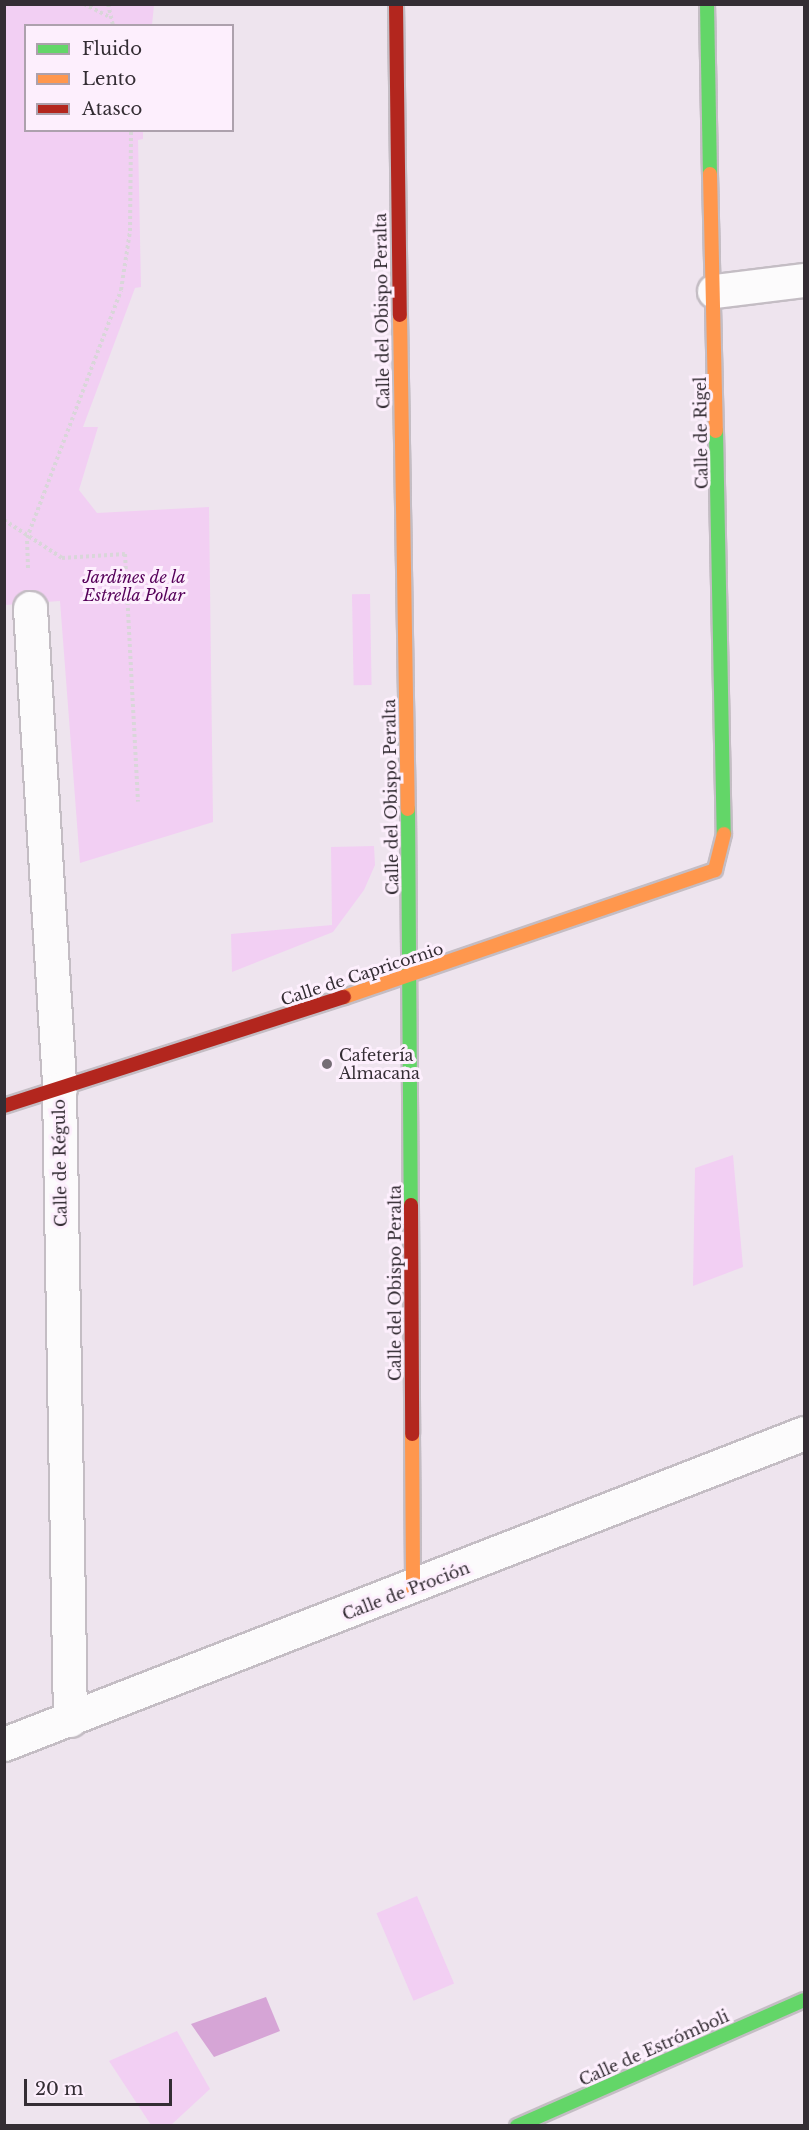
<!DOCTYPE html>
<meta charset="utf-8">
<style>
body{margin:0}
#map{position:relative;width:809px;height:2130px;overflow:hidden;background:#eee4ee;font-family:"Libre Baskerville",serif}
div>[style]{position:absolute}
.green>*{inset:0;background:#f2cff3;transform-origin:0 0}
.water>*{inset:0;background:#d6a5d6}
.path>*{height:4px;margin-top:-2px;transform-origin:0;background:repeating-linear-gradient(90deg,#d9d6d9 0 3px,transparent 0 6px)}
.roads{filter:drop-shadow(2px 0 #c4bdc4) drop-shadow(-2px 0 #c4bdc4) drop-shadow(0 2px #c4bdc4) drop-shadow(0 -2px #c4bdc4)}
.street>*{height:33px;margin:-16.5px;padding:0 16.5px;transform-origin:16.5px;border-radius:16.5px;background:#fcfbfc}
.fast>*{height:14px;margin:-7px;padding:0 7px;transform-origin:7px;border-radius:7px;background:#63d668}
.slow>*{height:14px;margin:-7px;padding:0 7px;transform-origin:7px;border-radius:7px;background:#ff974d}
.jam>*{height:14px;margin:-7px;padding:0 7px;transform-origin:7px;border-radius:7px;background:#b3261e}
.dots>*{width:16px;height:16px;translate:-50% -50%;box-sizing:border-box;border:3px solid #fdeffd;border-radius:50%}
span{translate:-50% -50%;white-space:nowrap;text-align:center;line-height:1.15;-webkit-text-stroke:6px #fdeffd;paint-order:stroke}
.street-label{font-size:16px;color:#342d34}
.park-label{font-size:16px;color:#550059;font-style:italic}
.poi-label{font-size:16px;color:#342d34}
.left{translate:0 -50%;text-align:left}
.frame{position:absolute;inset:0;border:6px solid #342d34;pointer-events:none}
.legend{position:absolute;left:24px;top:24px;width:210px;height:108px;box-sizing:border-box;background:#fdeffd;border:2px solid #ada1ad;margin:0;padding:8px 10px;list-style:none;font-size:18px;color:#342d34}
.legend li{display:flex;align-items:center;gap:12px;height:30px}
.legend b{width:30px;border:2px solid #ada1ad}
.scale{position:absolute;left:24px;top:2079px;width:148px;height:27px;box-sizing:border-box;border:3px solid #342d34;border-top:0;padding-left:8px;font-size:18px;line-height:21px;white-space:nowrap;color:#342d34;-webkit-text-stroke:4px #fdeffd;paint-order:stroke}
</style>
<div id="map">
<div class="green">
<div style="clip-path:polygon(5px 5px,154px 5px,152px 25px,26px 26px,26px 130px,143px 131px,143px 139px,138px 140px,141px 287px,135px 288px,83px 427px,98px 427px,79px 490px,97px 513px,209px 507px,213px 822px,80px 863px,60px 601px,5px 605px)"></div>
<div style="left:370px;top:594px;width:91px;height:18px;rotate:89deg"></div>
<div style="clip-path:polygon(374px 846px,375px 865px,364px 890px,333px 932px,232px 972px,231px 934px,332px 925px,331px 847px)"></div>
<div style="clip-path:polygon(733px 1155px,743px 1267px,693px 1286px,695px 1168px)"></div>
<div style="left:417px;top:1896px;width:95px;height:44px;rotate:67deg"></div>
<div style="clip-path:polygon(177px 2031px,210px 2089px,171px 2125px,151px 2125px,109px 2061px)"></div>
</div>
<div class="water">
<div style="clip-path:polygon(266px 1997px,280px 2031px,214px 2057px,191px 2024px)"></div>
</div>
<div class="path">
<div style="left:84px;top:4px;width:27px;rotate:27deg"></div>
<div style="left:108px;top:4px;width:23px;rotate:77deg"></div>
<div style="left:4px;top:520px;width:69px;rotate:33.2deg"></div>
<div style="left:62px;top:558px;width:63px;rotate:-3.6deg"></div>
<div style="left:125px;top:554px;width:248px;rotate:87deg"></div>
<div style="left:28px;top:568px;width:30px;rotate:-92deg"></div>
<div style="left:27px;top:538px;width:265px;rotate:-69.2deg"></div>
<div style="left:121px;top:290px;width:60px;rotate:-81.3deg"></div>
<div style="left:130px;top:231px;width:101px;rotate:-89.4deg"></div>
</div>
<div class="roads">
<div class="street">
<div style="left:714px;top:291px;width:91px;rotate:-7deg"></div>
<div style="left:30px;top:608px;width:482px;rotate:86.5deg"></div>
<div style="left:59px;top:1089px;width:631px;rotate:89deg"></div>
<div style="left:4px;top:1744px;width:858px;rotate:-21.24deg"></div>
</div>
<div class="fast">
<div style="left:707px;top:4px;width:170px;rotate:89deg"></div>
<div style="left:716px;top:431px;width:403px;rotate:88.9deg"></div>
<div style="left:408px;top:809px;width:396px;rotate:89.6deg"></div>
<div style="left:517px;top:2126px;width:313px;rotate:-23.7deg"></div>
</div>
<div class="slow">
<div style="left:710px;top:174px;width:257px;rotate:88.7deg"></div>
<div style="left:400px;top:315px;width:494px;rotate:89.1deg"></div>
<div style="left:344px;top:997px;width:392px;rotate:-18.9deg"></div>
<div style="left:715px;top:870px;width:37px;rotate:-76deg"></div>
<div style="left:412px;top:1434px;width:155px;rotate:89.6deg"></div>
</div>
<div class="jam">
<div style="left:396px;top:4px;width:311px;rotate:89.3deg"></div>
<div style="left:4px;top:1106px;width:357px;rotate:-17.8deg"></div>
<div style="left:411px;top:1205px;width:229px;rotate:89.7deg"></div>
</div>
</div>
<div class="dots">
<div style="left:327px;top:1064px;background:#756d75"></div>
</div>
<div class="street-label">
<span style="left:382px;top:311px;rotate:-91deg">Calle del Obispo Peralta</span>
<span style="left:701px;top:433px;rotate:-91deg">Calle de Rigel</span>
<span style="left:391px;top:797px;rotate:-91deg">Calle del Obispo Peralta</span>
<span style="left:362px;top:974px;rotate:-18deg">Calle de Capricornio</span>
<span style="left:60px;top:1163px;rotate:-91deg">Calle de Régulo</span>
<span style="left:395px;top:1283px;rotate:-90deg">Calle del Obispo Peralta</span>
<span style="left:406px;top:1591px;rotate:-21deg">Calle de Proción</span>
<span style="left:654px;top:2048px;rotate:-24deg">Calle de Estrómboli</span>
</div>
<div class="park-label">
<span style="left:134px;top:586px">Jardines de la<br>Estrella Polar</span>
</div>
<div class="poi-label">
<span class="left" style="left:339px;top:1064px">Cafetería<br>Almacana</span>
</div>
<div class="frame"></div>
<ul class="legend">
<li><b style="height:8px;background:#63d668"></b>Fluido</li>
<li><b style="height:8px;background:#ff974d"></b>Lento</li>
<li><b style="height:8px;background:#b3261e"></b>Atasco</li>
</ul>
<div class="scale">20 m</div>
</div>
